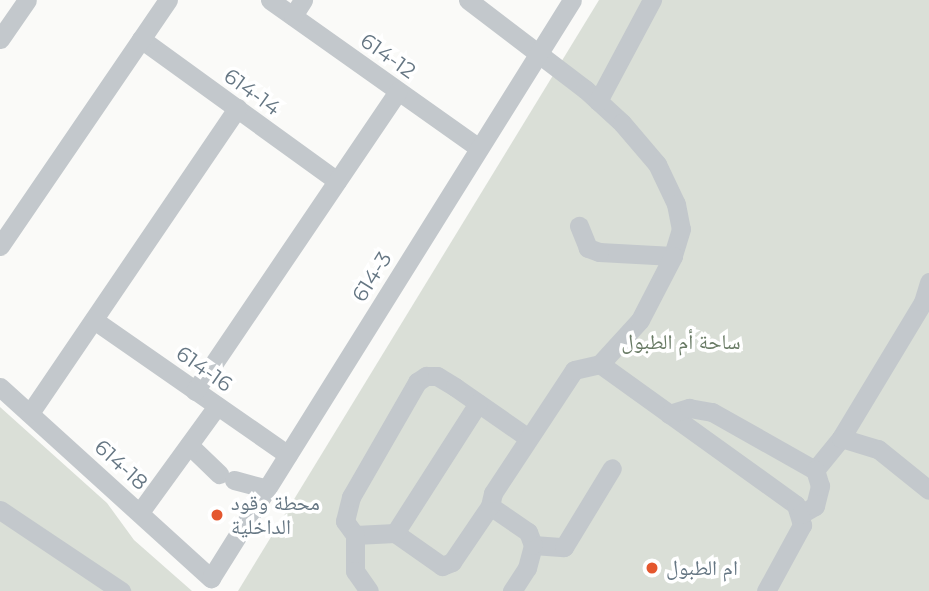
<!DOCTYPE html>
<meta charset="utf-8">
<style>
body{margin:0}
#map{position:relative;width:929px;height:591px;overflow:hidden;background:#fafaf8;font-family:Montserrat,"Noto Naskh Arabic",sans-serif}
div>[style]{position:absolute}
.green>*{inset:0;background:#dadfd7}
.minor>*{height:19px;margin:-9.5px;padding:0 9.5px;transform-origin:9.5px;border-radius:9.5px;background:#c3c8cc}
.dots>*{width:19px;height:19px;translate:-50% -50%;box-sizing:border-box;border:4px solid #fff;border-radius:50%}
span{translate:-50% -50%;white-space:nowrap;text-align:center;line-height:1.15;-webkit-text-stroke:7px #fff;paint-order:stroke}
.street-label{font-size:21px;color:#657683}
.park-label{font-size:21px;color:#687a64}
.poi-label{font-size:21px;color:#657683}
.left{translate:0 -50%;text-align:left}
</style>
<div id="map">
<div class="green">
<div style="clip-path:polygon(599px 0,929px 0,929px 591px,238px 591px)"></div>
<div style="clip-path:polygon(0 407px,107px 503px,134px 540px,192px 591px,0 591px)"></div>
</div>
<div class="minor">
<div style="left:270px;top:0;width:256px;rotate:35.3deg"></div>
<div style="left:468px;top:0;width:147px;rotate:37.3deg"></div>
<div style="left:585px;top:89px;width:50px;rotate:42.6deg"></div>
<div style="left:622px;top:123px;width:54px;rotate:49.5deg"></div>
<div style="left:657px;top:164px;width:44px;rotate:64.6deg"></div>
<div style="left:676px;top:204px;width:25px;rotate:79deg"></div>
<div style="left:681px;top:229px;width:28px;rotate:107deg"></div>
<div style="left:673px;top:256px;width:74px;rotate:-176.9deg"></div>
<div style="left:599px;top:252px;width:12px;rotate:-160deg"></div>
<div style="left:588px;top:248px;width:24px;rotate:-112deg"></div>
<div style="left:293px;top:16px;width:19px;rotate:-58deg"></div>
<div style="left:0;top:39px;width:47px;rotate:-55.3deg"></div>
<div style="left:141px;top:39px;width:242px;rotate:35.9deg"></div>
<div style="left:598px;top:101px;width:115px;rotate:-61.9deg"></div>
<div style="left:0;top:246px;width:298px;rotate:-55.7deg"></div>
<div style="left:94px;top:320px;width:236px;rotate:34.8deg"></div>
<div style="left:600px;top:364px;width:241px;rotate:35.7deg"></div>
<div style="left:796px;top:505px;width:21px;rotate:73deg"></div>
<div style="left:802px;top:525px;width:75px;rotate:118.6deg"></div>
<div style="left:0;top:387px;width:285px;rotate:42.2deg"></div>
<div style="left:211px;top:578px;width:681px;rotate:-58.01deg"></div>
<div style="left:195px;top:391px;width:362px;rotate:-55.9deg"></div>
<div style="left:30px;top:413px;width:369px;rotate:-55.8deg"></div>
<div style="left:669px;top:414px;width:21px;rotate:-17deg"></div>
<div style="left:689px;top:408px;width:23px;rotate:10deg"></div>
<div style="left:712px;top:412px;width:118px;rotate:29.4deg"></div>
<div style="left:815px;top:470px;width:41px;rotate:-50.9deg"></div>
<div style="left:841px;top:438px;width:159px;rotate:-58.9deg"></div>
<div style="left:923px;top:302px;width:21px;rotate:-73deg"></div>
<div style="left:841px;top:438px;width:39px;rotate:17deg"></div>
<div style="left:878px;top:449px;width:65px;rotate:38.8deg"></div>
<div style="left:189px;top:445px;width:42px;rotate:44deg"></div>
<div style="left:234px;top:480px;width:34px;rotate:15deg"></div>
<div style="left:490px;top:506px;width:68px;rotate:124.2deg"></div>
<div style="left:452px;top:562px;width:11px;rotate:158deg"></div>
<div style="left:442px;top:566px;width:57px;rotate:-144.9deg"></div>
<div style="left:395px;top:533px;width:40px;rotate:177.1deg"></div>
<div style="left:355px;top:535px;width:17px;rotate:-126deg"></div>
<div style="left:345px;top:521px;width:25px;rotate:-76deg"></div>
<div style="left:351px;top:497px;width:133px;rotate:-60.1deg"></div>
<div style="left:417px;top:382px;width:11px;rotate:-34deg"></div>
<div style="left:426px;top:376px;width:11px"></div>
<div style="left:437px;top:376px;width:21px;rotate:31deg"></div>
<div style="left:455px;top:387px;width:88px;rotate:34.8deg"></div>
<div style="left:0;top:510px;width:146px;rotate:33.8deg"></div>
<div style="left:140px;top:512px;width:131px;rotate:-54deg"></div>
<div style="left:801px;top:514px;width:16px;rotate:-30deg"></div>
<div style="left:815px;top:506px;width:21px;rotate:-76deg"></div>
<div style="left:820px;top:486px;width:17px;rotate:-107deg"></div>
<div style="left:395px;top:533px;width:154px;rotate:-57.4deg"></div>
<div style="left:355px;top:535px;width:36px;rotate:90deg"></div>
<div style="left:355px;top:571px;width:24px;rotate:55deg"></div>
<div style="left:533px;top:545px;width:31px;rotate:4deg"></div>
<div style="left:564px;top:547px;width:92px;rotate:-58.7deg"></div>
<div style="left:512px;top:591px;width:27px;rotate:-57deg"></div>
<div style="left:527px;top:568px;width:24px;rotate:-75deg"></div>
<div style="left:533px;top:545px;width:14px;rotate:-111deg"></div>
<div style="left:528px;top:532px;width:46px;rotate:-145.6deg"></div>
<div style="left:490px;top:506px;width:13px;rotate:-77deg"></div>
<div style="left:493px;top:493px;width:147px;rotate:-56.6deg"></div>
<div style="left:574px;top:370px;width:27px;rotate:-13deg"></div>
<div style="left:600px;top:364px;width:59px;rotate:-47.7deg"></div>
<div style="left:640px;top:320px;width:72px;rotate:-62.7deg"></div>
</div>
<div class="dots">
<div style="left:217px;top:515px;background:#e4572e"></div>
<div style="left:652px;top:568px;background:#e4572e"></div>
</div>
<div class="street-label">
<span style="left:388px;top:56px;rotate:35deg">614-12</span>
<span style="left:252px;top:92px;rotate:36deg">614-14</span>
<span style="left:372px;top:277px;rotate:-58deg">614-3</span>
<span style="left:204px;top:369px;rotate:35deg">614-16</span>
<span style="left:121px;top:465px;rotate:42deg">614-18</span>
</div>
<div class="park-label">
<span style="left:681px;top:342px">ساحة أم الطبول</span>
</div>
<div class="poi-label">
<span class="left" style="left:231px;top:515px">محطة وقود<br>الداخلية</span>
<span class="left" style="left:666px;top:568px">ام الطبول</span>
</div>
</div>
